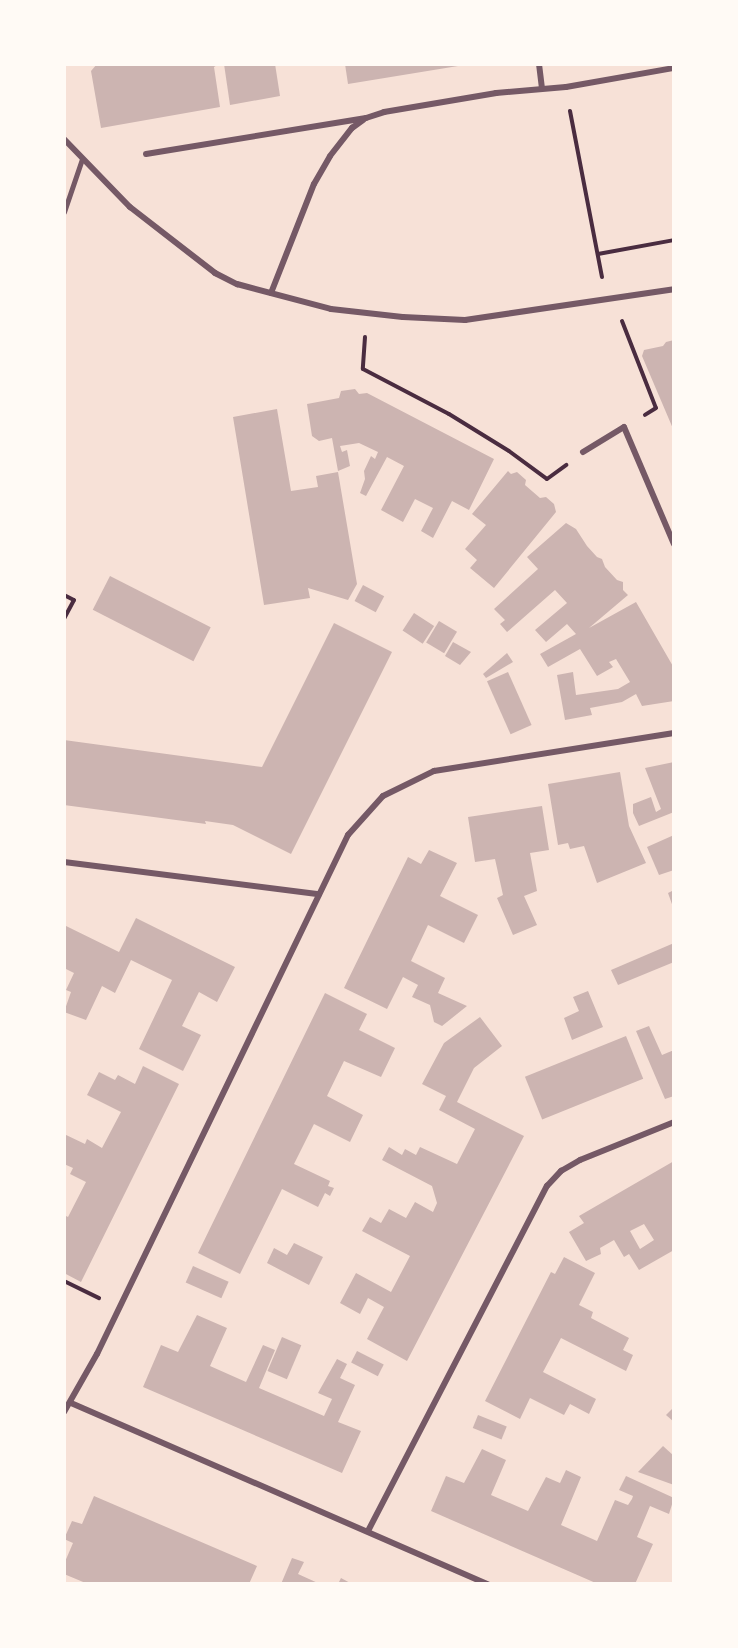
<!DOCTYPE html>
<style>
body{margin:0}
#map{position:relative;width:738px;height:1648px;overflow:hidden;background:#f7e1d7;font-family:"PT Sans",sans-serif}
div>[style]{position:absolute}
.building>*{inset:0;background:#ccb4b1;transform-origin:0 0}
.path>*{height:4px;margin:-2px;padding:0 2px;transform-origin:2px;border-radius:2px;background:#4a2c40}
.service>*{height:4.5px;margin:-2.25px;padding:0 2.25px;transform-origin:2.25px;border-radius:2.25px;background:#755966}
.minor>*{height:6px;margin:-3px;padding:0 3px;transform-origin:3px;border-radius:3px;background:#755966}
span{translate:-50% -50%;white-space:nowrap;text-align:center;line-height:1.15;-webkit-text-stroke:4.5px #fffaf5;paint-order:stroke}
.frame{position:absolute;inset:0;border:66px solid #fffaf5;pointer-events:none}
</style>
<div id="map">
<div class="building">
<div style="clip-path:polygon(97px 64px,219px 64px,214px 67px,220px 107px,101px 128px,91px 71px)"></div>
<div style="clip-path:polygon(224px 64px,275px 64px,280px 96px,230px 105px)"></div>
<div style="clip-path:polygon(345px 64px,458px 64px,458px 66px,348px 84px)"></div>
<div style="clip-path:polygon(674px 340px,674px 431px,642px 356px,644px 350px,663px 346px,666px 342px)"></div>
<div style="clip-path:polygon(355px 389px,359px 394px,367px 393px,494px 459px,469px 510px,452px 501px,433px 538px,421px 531px,433px 508px,415px 499px,403px 522px,381px 510px,404px 466px,387px 457px,366px 496px,360px 493px,365px 479px,364px 471px,371px 456px,375px 459px,378px 452px,359px 443px,340px 446px,342px 452px,347px 450px,350px 466px,338px 471px,332px 438px,319px 441px,312px 436px,307px 404px,339px 398px,341px 391px)"></div>
<div style="clip-path:polygon(277px 409px,291px 491px,318px 487px,316px 476px,338px 472px,357px 584px,348px 600px,308px 588px,310px 598px,264px 605px,233px 417px)"></div>
<div style="clip-path:polygon(508px 471px,511px 474px,517px 472px,526px 480px,525px 485px,540px 498px,546px 497px,554px 504px,556px 512px,494px 588px,470px 568px,477px 560px,465px 549px,486px 525px,472px 514px)"></div>
<div style="clip-path:polygon(566px 523px,576px 529px,587px 546px,597px 557px,602px 559px,605px 567px,617px 580px,623px 582px,623px 590px,628px 595px,589px 628px,636px 602px,674px 668px,674px 701px,642px 706px,636px 694px,622px 702px,590px 708px,592px 715px,565px 720px,557px 675px,573px 672px,576px 695px,618px 689px,630px 682px,616px 659px,609px 662px,613px 667px,597px 676px,580px 649px,548px 667px,540px 654px,576px 634px,567px 624px,546px 642px,535px 630px,567px 603px,555px 590px,507px 632px,500px 624px,505px 620px,494px 609px,538px 569px,527px 557px)"></div>
<div style="left:110px;top:576px;width:113px;height:38px;rotate:27deg"></div>
<div style="left:363px;top:585px;width:24px;height:18px;rotate:28deg"></div>
<div style="left:414px;top:613px;width:24px;height:21px;rotate:33deg"></div>
<div style="left:439px;top:621px;width:21px;height:25px;rotate:31deg"></div>
<div style="clip-path:polygon(334px 623px,392px 652px,291px 854px,233px 825px,205px 821px,206px 824px,64px 805px,64px 740px,262px 767px)"></div>
<div style="clip-path:polygon(453px 642px,471px 652px,460px 665px,445px 656px)"></div>
<div style="clip-path:polygon(507px 653px,513px 662px,486px 678px,483px 674px)"></div>
<div style="left:508px;top:672px;width:58px;height:23px;rotate:66deg"></div>
<div style="clip-path:polygon(674px 762px,674px 812px,639px 826px,633px 813px,633px 804px,651px 797px,656px 812px,661px 809px,645px 768px)"></div>
<div style="clip-path:polygon(620px 772px,629px 826px,646px 863px,597px 883px,584px 846px,570px 849px,568px 843px,558px 845px,548px 784px)"></div>
<div style="clip-path:polygon(542px 806px,549px 850px,530px 853px,537px 891px,524px 896px,537px 925px,513px 935px,497px 898px,503px 895px,495px 859px,475px 862px,468px 817px)"></div>
<div style="clip-path:polygon(674px 835px,674px 870px,659px 875px,647px 847px)"></div>
<div style="clip-path:polygon(429px 850px,457px 863px,440px 896px,478px 915px,464px 943px,428px 925px,411px 961px,445px 978px,438px 993px,467px 1006px,442px 1026px,434px 1022px,430px 1005px,412px 997px,418px 985px,403px 977px,387px 1009px,344px 988px,408px 857px,421px 864px)"></div>
<div style="clip-path:polygon(674px 890px,674px 907px,673px 907px,668px 893px)"></div>
<div style="clip-path:polygon(136px 918px,235px 967px,217px 1002px,199px 992px,182px 1026px,201px 1035px,183px 1071px,139px 1049px,172px 980px,131px 960px,115px 993px,102px 986px,86px 1020px,64px 1012px,71px 992px,66px 990px,74px 973px,64px 968px,64px 925px,119px 952px)"></div>
<div style="clip-path:polygon(674px 943px,674px 962px,618px 985px,611px 970px)"></div>
<div style="clip-path:polygon(588px 991px,603px 1027px,572px 1040px,564px 1018px,579px 1011px,573px 997px)"></div>
<div style="clip-path:polygon(325px 993px,367px 1014px,359px 1030px,395px 1048px,381px 1077px,344px 1061px,327px 1096px,363px 1115px,350px 1142px,314px 1124px,294px 1164px,330px 1181px,328px 1186px,334px 1188px,330px 1196px,325px 1193px,318px 1207px,282px 1189px,240px 1274px,198px 1253px)"></div>
<div style="clip-path:polygon(480px 1017px,502px 1046px,474px 1068px,457px 1102px,524px 1136px,407px 1361px,367px 1339px,384px 1307px,368px 1298px,360px 1314px,340px 1303px,356px 1273px,391px 1292px,410px 1256px,362px 1231px,370px 1217px,381px 1223px,389px 1209px,406px 1218px,415px 1202px,433px 1212px,437px 1203px,432px 1186px,382px 1160px,389px 1147px,402px 1155px,405px 1149px,416px 1155px,420px 1147px,457px 1164px,475px 1129px,439px 1110px,446px 1096px,422px 1084px,444px 1043px)"></div>
<div style="clip-path:polygon(649px 1026px,662px 1055px,674px 1050px,674px 1096px,665px 1099px,636px 1031px)"></div>
<div style="left:626px;top:1036px;width:46px;height:109px;rotate:68deg"></div>
<div style="clip-path:polygon(143px 1066px,179px 1084px,81px 1282px,64px 1273px,64px 1215px,68px 1217px,86px 1182px,70px 1174px,73px 1168px,64px 1164px,64px 1134px,85px 1144px,87px 1139px,102px 1148px,121px 1112px,87px 1095px,99px 1072px,115px 1080px,118px 1075px,135px 1084px)"></div>
<div style="clip-path:polygon(evenodd,674px 1161px,674px 1250px,639px 1270px,629px 1254px,624px 1257px,614px 1240px,600px 1248px,601px 1254px,586px 1261px,569px 1232px,584px 1223px,579px 1216px,674px 1161px,644px 1224px,654px 1240px,640px 1249px,630px 1231px,644px 1224px)"></div>
<div style="clip-path:polygon(294px 1243px,323px 1257px,309px 1285px,267px 1263px,274px 1248px,287px 1255px)"></div>
<div style="clip-path:polygon(564px 1257px,595px 1273px,579px 1305px,593px 1312px,591px 1318px,629px 1338px,623px 1350px,633px 1355px,626px 1371px,561px 1338px,543px 1372px,596px 1399px,589px 1414px,570px 1404px,564px 1415px,530px 1398px,520px 1419px,485px 1401px,551px 1272px,555px 1274px)"></div>
<div style="left:193px;top:1266px;width:39px;height:18px;rotate:24deg"></div>
<div style="clip-path:polygon(197px 1315px,227px 1328px,210px 1366px,246px 1382px,263px 1345px,275px 1350px,259px 1388px,324px 1416px,332px 1399px,318px 1393px,337px 1359px,347px 1364px,340px 1378px,355px 1385px,338px 1422px,361px 1431px,342px 1473px,143px 1387px,161px 1345px,178px 1352px)"></div>
<div style="left:282px;top:1337px;width:21px;height:37px;rotate:23deg"></div>
<div style="left:357px;top:1351px;width:30px;height:13px;rotate:27deg"></div>
<div style="clip-path:polygon(674px 1407px,674px 1422px,666px 1415px)"></div>
<div style="left:478px;top:1415px;width:31px;height:14px;rotate:22deg"></div>
<div style="clip-path:polygon(663px 1446px,674px 1456px,674px 1485px,638px 1472px)"></div>
<div style="clip-path:polygon(482px 1449px,506px 1460px,491px 1495px,528px 1511px,546px 1477px,560px 1483px,566px 1470px,581px 1477px,561px 1525px,597px 1541px,615px 1500px,628px 1505px,632px 1499px,633px 1496px,619px 1490px,626px 1476px,674px 1498px,669px 1514px,650px 1506px,637px 1537px,653px 1544px,635px 1584px,598px 1584px,431px 1511px,446px 1476px,464px 1483px)"></div>
<div style="clip-path:polygon(94px 1496px,257px 1566px,249px 1584px,88px 1584px,64px 1574px,64px 1564px,73px 1543px,64px 1539px,72px 1521px,82px 1524px)"></div>
<div style="clip-path:polygon(292px 1558px,304px 1562px,298px 1574px,320px 1584px,281px 1584px)"></div>
<div style="clip-path:polygon(341px 1578px,352px 1584px,338px 1584px)"></div>
</div>
<div class="path">
<div style="left:570px;top:111px;width:169px;rotate:79.1deg"></div>
<div style="left:598px;top:254px;width:77px;rotate:-10.4deg"></div>
<div style="left:622px;top:321px;width:93px;rotate:68.7deg"></div>
<div style="left:656px;top:408px;width:13px;rotate:148deg"></div>
<div style="left:365px;top:337px;width:32px;rotate:94deg"></div>
<div style="left:363px;top:369px;width:97px;rotate:27.6deg"></div>
<div style="left:449px;top:414px;width:70px;rotate:31.7deg"></div>
<div style="left:509px;top:451px;width:47px;rotate:36.4deg"></div>
<div style="left:547px;top:479px;width:24px;rotate:-36deg"></div>
<div style="left:64px;top:595px;width:11px;rotate:27deg"></div>
<div style="left:74px;top:600px;width:21px;rotate:118deg"></div>
<div style="left:64px;top:1281px;width:39px;rotate:26deg"></div>
</div>
<div class="service">
<div style="left:64px;top:212px;width:56px;rotate:-71.2deg"></div>
</div>
<div class="minor">
<div style="left:539px;top:64px;width:24px;rotate:83deg"></div>
<div style="left:64px;top:139px;width:95px;rotate:45.9deg"></div>
<div style="left:130px;top:207px;width:108px;rotate:37.8deg"></div>
<div style="left:215px;top:273px;width:25px;rotate:27deg"></div>
<div style="left:237px;top:284px;width:97px;rotate:14.9deg"></div>
<div style="left:331px;top:309px;width:72px;rotate:6.3deg"></div>
<div style="left:403px;top:317px;width:62px;rotate:2.8deg"></div>
<div style="left:465px;top:320px;width:211px;rotate:-8.4deg"></div>
<div style="left:146px;top:154px;width:223px;rotate:-9.3deg"></div>
<div style="left:366px;top:118px;width:19px;rotate:-18deg"></div>
<div style="left:384px;top:112px;width:114px;rotate:-9.6deg"></div>
<div style="left:496px;top:93px;width:70px;rotate:-4.9deg"></div>
<div style="left:566px;top:87px;width:110px;rotate:-10deg"></div>
<div style="left:271px;top:293px;width:117px;rotate:-68.5deg"></div>
<div style="left:314px;top:184px;width:32px;rotate:-60deg"></div>
<div style="left:330px;top:156px;width:36px;rotate:-52deg"></div>
<div style="left:352px;top:128px;width:14px;rotate:-36deg"></div>
<div style="left:583px;top:452px;width:48px;rotate:-31.4deg"></div>
<div style="left:624px;top:427px;width:127px;rotate:66.9deg"></div>
<div style="left:64px;top:862px;width:257px;rotate:7.2deg"></div>
<div style="left:71px;top:1403px;width:455px;rotate:23.5deg"></div>
<div style="left:64px;top:1412px;width:67px;rotate:-60.4deg"></div>
<div style="left:97px;top:1354px;width:577px;rotate:-64.19deg"></div>
<div style="left:348px;top:835px;width:52px;rotate:-48.1deg"></div>
<div style="left:383px;top:796px;width:57px;rotate:-26.1deg"></div>
<div style="left:434px;top:771px;width:243px;rotate:-9deg"></div>
<div style="left:368px;top:1531px;width:389px;rotate:-62.6deg"></div>
<div style="left:547px;top:1186px;width:21px;rotate:-47deg"></div>
<div style="left:561px;top:1171px;width:22px;rotate:-30deg"></div>
<div style="left:580px;top:1160px;width:101px;rotate:-22deg"></div>
</div>
<div class="frame"></div>
</div>
